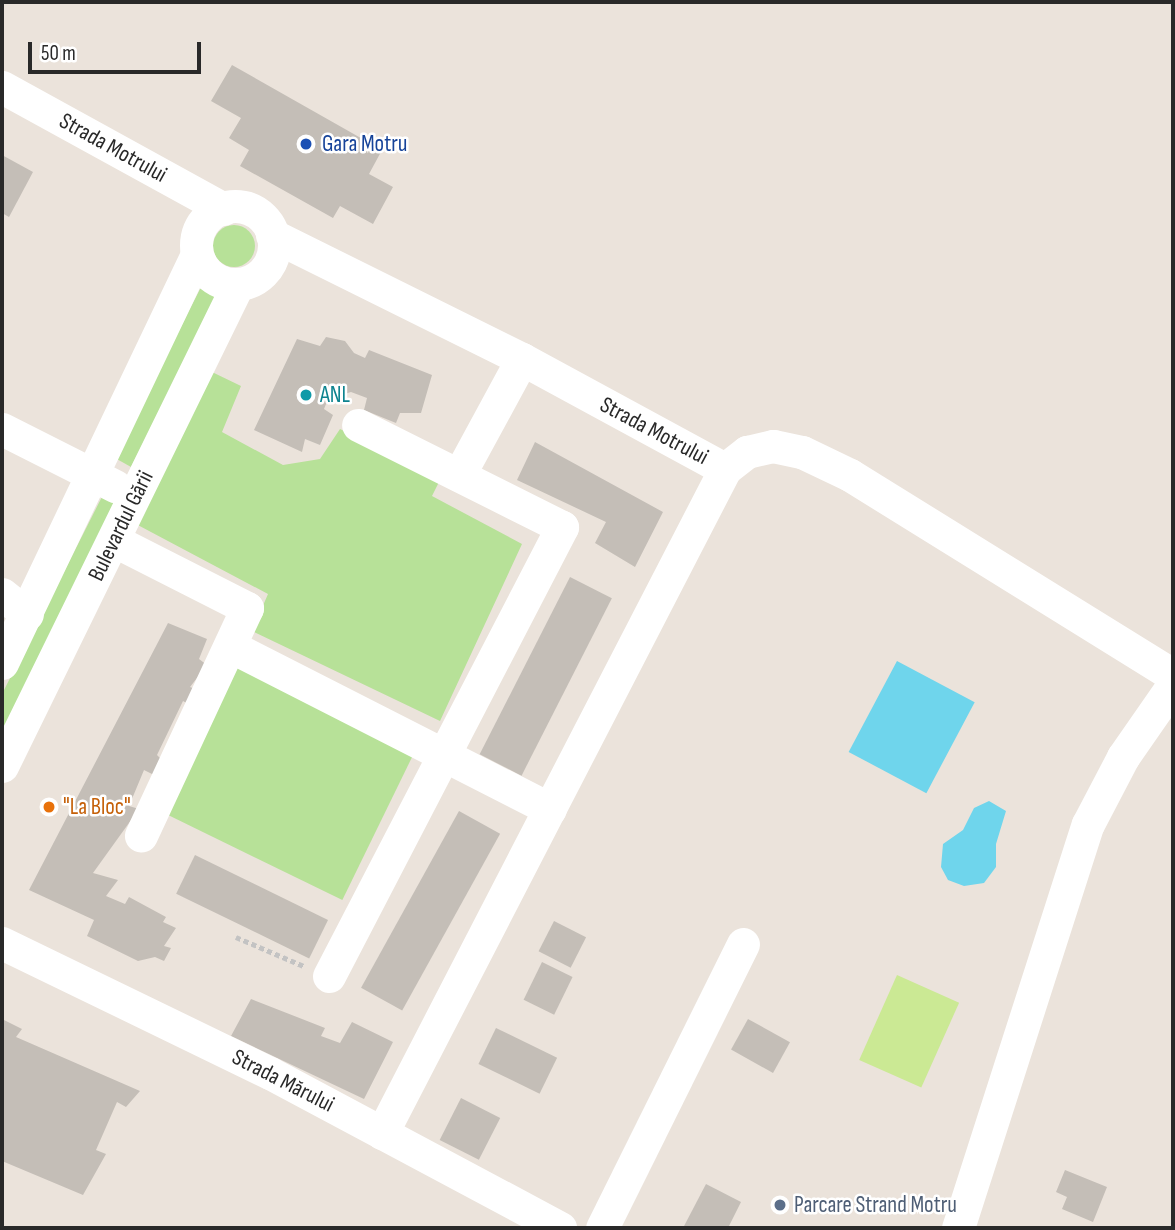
<!DOCTYPE html>
<meta charset="utf-8">
<style>
body{margin:0}
#map{position:relative;width:1175px;height:1230px;overflow:hidden;background:#ebe3db;font-family:"Sofia Sans Condensed",sans-serif}
div>[style]{position:absolute}
.green>*{inset:0;background:#b7e198;transform-origin:0 0}
.round{border-radius:50%}
.pitch>*{inset:0;background:#cbe994;transform-origin:0 0}
.water>*{inset:0;background:#6fd5ec;transform-origin:0 0}
.building>*{inset:0;background:#c4beb7;transform-origin:0 0}
.path>*{height:4.5px;margin-top:-2.25px;transform-origin:0;background:repeating-linear-gradient(90deg,#c3c3c3 0 5px,transparent 0 8.5px)}
.minor>*{height:33px;margin:-16.5px;padding:0 16.5px;transform-origin:16.5px;border-radius:16.5px;background:#fff}
.minor>.ring{margin:-16.5px;padding:0;box-sizing:content-box;background:none;border:33px solid #fff;border-radius:50%}
.dots>*{width:19px;height:19px;translate:-50% -50%;box-sizing:border-box;border:4px solid #fff;border-radius:50%}
span{translate:-50% -50%;white-space:nowrap;text-align:center;line-height:1.15;-webkit-text-stroke:5px #fff;paint-order:stroke}
.transit-label{font-size:23px;color:#164399}
.left{translate:0 -50%;text-align:left}
.street-label{font-size:23px;color:#292929}
.culture-label{font-size:23px;color:#0d838f}
.food-label{font-size:23px;color:#c56008}
.service-label{font-size:23px;color:#4e5e75}
.frame{position:absolute;inset:0;border:4px solid #292929;pointer-events:none}
.scale{position:absolute;left:28px;top:42px;width:173px;height:32px;box-sizing:border-box;border:4px solid #292929;border-top:0;padding-left:9px;font-size:21px;line-height:24px;white-space:nowrap;color:#292929;-webkit-text-stroke:5px #fff;paint-order:stroke}
</style>
<div id="map">
<div class="green">
<div class="round" style="left:213px;top:225px;width:42px;height:42px"></div>
<div style="clip-path:polygon(209px 285px,218px 294px,131px 467px,115px 458px,200px 289px)"></div>
<div style="clip-path:polygon(212px 372px,241px 386px,222px 432px,283px 465px,320px 459px,340px 429px,441px 478px,432px 496px,522px 544px,440px 721px,252px 631px,268px 594px,134px 523px)"></div>
<div style="clip-path:polygon(111px 479px,127px 489px,2px 739px,2px 694px)"></div>
<div style="left:238px;top:660px;width:199px;height:170px;rotate:26deg"></div>
</div>
<div class="pitch">
<div style="left:897px;top:975px;width:68px;height:93px;rotate:24deg"></div>
</div>
<div class="water">
<div style="left:897px;top:661px;width:88px;height:103px;rotate:28deg"></div>
<div style="clip-path:polygon(989px 801px,1006px 811px,996px 844px,996px 867px,984px 883px,964px 886px,948px 880px,941px 867px,943px 844px,963px 830px,974px 808px)"></div>
</div>
<div class="building">
<div style="clip-path:polygon(232px 65px,382px 150px,369px 174px,393px 187px,373px 224px,340px 206px,333px 218px,240px 166px,249px 150px,229px 138px,241px 118px,211px 101px)"></div>
<div style="clip-path:polygon(2px 155px,33px 172px,9px 217px,2px 213px)"></div>
<div style="clip-path:polygon(326px 337px,345px 341px,354px 353px,365px 358px,369px 350px,432px 375px,421px 413px,400px 413px,396px 423px,364px 410px,367px 398px,351px 392px,328px 399px,324px 409px,333px 415px,320px 445px,305px 439px,302px 452px,254px 430px,297px 339px,320px 346px)"></div>
<div style="clip-path:polygon(535px 442px,663px 512px,635px 567px,595px 543px,606px 522px,517px 480px)"></div>
<div style="left:570px;top:577px;width:47px;height:199px;rotate:27deg"></div>
<div style="clip-path:polygon(168px 623px,207px 639px,199px 659px,207px 665px,190px 687px,198px 690px,190px 705px,183px 701px,157px 755px,162px 760px,154px 775px,144px 770px,129px 806px,139px 809px,93px 873px,118px 880px,106px 896px,125px 904px,129px 897px,166px 917px,163px 922px,176px 928px,164px 946px,171px 948px,164px 961px,155px 957px,138px 961px,87px 936px,94px 920px,29px 890px)"></div>
<div style="left:459px;top:811px;width:47px;height:202px;rotate:29deg"></div>
<div style="left:195px;top:855px;width:148px;height:43px;rotate:26deg"></div>
<div style="left:554px;top:921px;width:36px;height:34px;rotate:27deg"></div>
<div style="left:542px;top:962px;width:34px;height:42px;rotate:26deg"></div>
<div style="clip-path:polygon(251px 999px,325px 1028px,321px 1036px,340px 1043px,352px 1022px,393px 1042px,364px 1099px,231px 1036px)"></div>
<div style="clip-path:polygon(2px 1019px,22px 1029px,16px 1037px,140px 1091px,126px 1107px,117px 1102px,96px 1150px,106px 1154px,83px 1195px,2px 1161px)"></div>
<div style="left:748px;top:1019px;width:48px;height:35px;rotate:29deg"></div>
<div style="left:496px;top:1028px;width:68px;height:40px;rotate:26deg"></div>
<div style="left:461px;top:1098px;width:44px;height:47px;rotate:27deg"></div>
<div style="clip-path:polygon(1065px 1170px,1107px 1187px,1093px 1222px,1062px 1209px,1067px 1197px,1056px 1192px)"></div>
<div style="clip-path:polygon(706px 1184px,741px 1202px,728px 1228px,683px 1228px)"></div>
</div>
<div class="path">
<div style="left:236px;top:937px;width:76px;rotate:23.2deg"></div>
</div>
<div class="minor">
<div style="left:2px;top:87px;width:253px;rotate:28.8deg"></div>
<div class="ring" style="left:196px;top:206px;width:45px;height:45px"></div>
<div style="left:272px;top:235px;width:279px;rotate:26.4deg"></div>
<div style="left:522px;top:359px;width:231px;rotate:28.5deg"></div>
<div style="left:2px;top:429px;width:127px;rotate:26.8deg"></div>
<div style="left:459px;top:475px;width:132px;rotate:-61.5deg"></div>
<div style="left:115px;top:541px;width:148px;rotate:26.9deg"></div>
<div style="left:247px;top:608px;width:251px;rotate:115deg"></div>
<div style="left:2px;top:594px;width:32px;rotate:39deg"></div>
<div style="left:230px;top:646px;width:359px;rotate:27deg"></div>
<div style="left:2px;top:663px;width:452px;rotate:-64.5deg"></div>
<div style="left:2px;top:766px;width:537px;rotate:-63.91deg"></div>
<div style="left:2px;top:943px;width:298px;rotate:25.9deg"></div>
<div style="left:270px;top:1073px;width:329px;rotate:28.1deg"></div>
<div style="left:329px;top:976px;width:506px;rotate:-62.57deg"></div>
<div style="left:562px;top:527px;width:228px;rotate:-153.4deg"></div>
<div style="left:382px;top:1133px;width:747px;rotate:-62.68deg"></div>
<div style="left:725px;top:469px;width:28px;rotate:-38deg"></div>
<div style="left:747px;top:452px;width:27px;rotate:-13deg"></div>
<div style="left:773px;top:446px;width:30px;rotate:12deg"></div>
<div style="left:802px;top:452px;width:53px;rotate:25.6deg"></div>
<div style="left:850px;top:475px;width:380px;rotate:31.8deg"></div>
<div style="left:602px;top:1228px;width:317px;rotate:-63.6deg"></div>
<div style="left:958px;top:1228px;width:424px;rotate:-72.2deg"></div>
<div style="left:1088px;top:824px;width:76px;rotate:-62.4deg"></div>
<div style="left:1123px;top:757px;width:88px;rotate:-55.2deg"></div>
</div>
<div class="dots">
<div style="left:306px;top:144px;background:#1a4fb4"></div>
<div style="left:306px;top:395px;background:#0f9aa8"></div>
<div style="left:49px;top:807px;background:#e8710a"></div>
<div style="left:780px;top:1205px;background:#5c6f8a"></div>
</div>
<div class="transit-label">
<span class="left" style="left:322px;top:144px">Gara Motru</span>
</div>
<div class="street-label">
<span style="left:113px;top:148px;rotate:29deg">Strada Motrului</span>
<span style="left:654px;top:431px;rotate:28deg">Strada Motrului</span>
<span style="left:121px;top:526px;rotate:-64deg">Bulevardul Gării</span>
<span style="left:283px;top:1081px;rotate:27deg">Strada Mărului</span>
</div>
<div class="culture-label">
<span class="left" style="left:320px;top:395px">ANL</span>
</div>
<div class="food-label">
<span class="left" style="left:63px;top:807px">"La Bloc"</span>
</div>
<div class="service-label">
<span class="left" style="left:794px;top:1205px">Parcare Strand Motru</span>
</div>
<div class="frame"></div>
<div class="scale">50 m</div>
</div>
